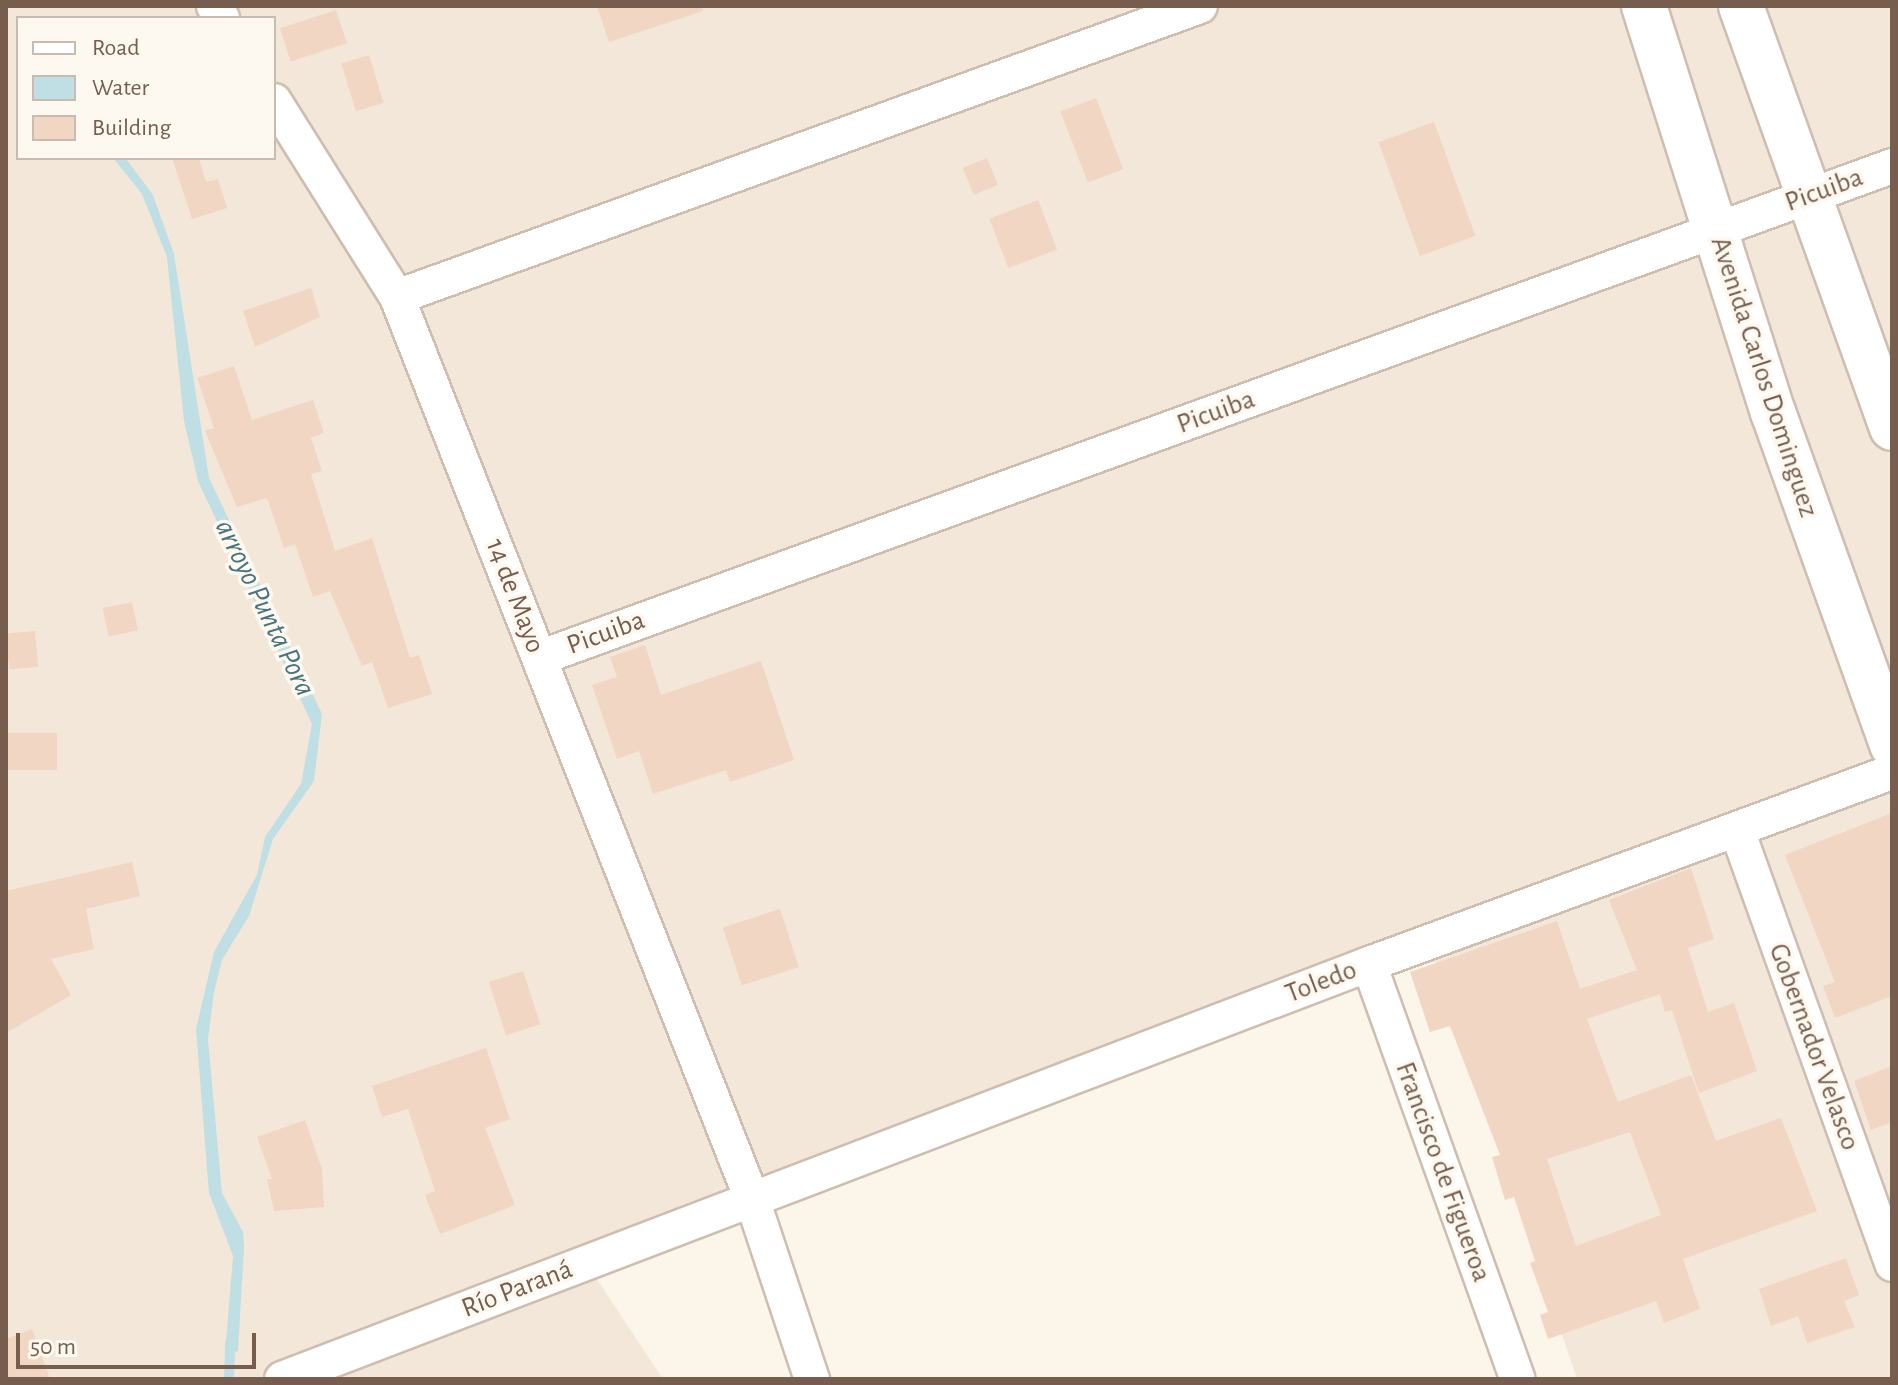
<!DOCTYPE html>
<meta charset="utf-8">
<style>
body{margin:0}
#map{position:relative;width:1898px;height:1385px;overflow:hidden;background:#fcf5ea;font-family:"Alegreya Sans",sans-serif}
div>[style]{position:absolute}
.residential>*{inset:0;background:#f3e7d9}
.water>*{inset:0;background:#bfdfe5}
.stream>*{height:10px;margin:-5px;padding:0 5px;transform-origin:5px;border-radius:5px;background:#bfdfe5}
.building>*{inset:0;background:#f0d6c3;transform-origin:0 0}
.roads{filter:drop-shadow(2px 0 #cebeb0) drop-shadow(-2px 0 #cebeb0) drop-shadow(0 2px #cebeb0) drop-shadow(0 -2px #cebeb0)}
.minor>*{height:34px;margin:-17px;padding:0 17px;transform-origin:17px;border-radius:17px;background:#fff}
.secondary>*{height:44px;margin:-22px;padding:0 22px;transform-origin:22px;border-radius:22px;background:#fff}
span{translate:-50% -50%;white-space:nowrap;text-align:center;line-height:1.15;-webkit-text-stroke:7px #fef9f0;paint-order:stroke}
.street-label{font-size:28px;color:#765d4e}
.water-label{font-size:30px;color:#457580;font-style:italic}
.frame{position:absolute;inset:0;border:8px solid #765d4e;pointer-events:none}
.legend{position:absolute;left:16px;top:16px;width:260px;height:144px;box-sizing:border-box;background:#fef9f0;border:2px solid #c8bbaf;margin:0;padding:10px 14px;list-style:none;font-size:24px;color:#765d4e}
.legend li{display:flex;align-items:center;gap:16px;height:40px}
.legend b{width:40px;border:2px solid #c8bbaf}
.scale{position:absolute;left:16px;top:1333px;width:240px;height:36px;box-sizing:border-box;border:4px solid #765d4e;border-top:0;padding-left:10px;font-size:24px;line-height:28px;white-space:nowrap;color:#765d4e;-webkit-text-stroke:6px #fef9f0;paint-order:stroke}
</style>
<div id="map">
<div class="residential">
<div style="clip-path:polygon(evenodd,6px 6px,1892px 6px,1892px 1379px,1577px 1379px,1430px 947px,596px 1278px,663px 1379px,6px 1379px,6px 6px,18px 18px,274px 18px,274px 158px,18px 158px,18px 18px)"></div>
</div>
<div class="water">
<div style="clip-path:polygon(113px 158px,127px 160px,153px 195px,174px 254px,209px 478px,322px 714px,314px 781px,273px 839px,249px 916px,222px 960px,214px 992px,208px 1039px,222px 1193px,243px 1232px,244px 1248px,238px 1351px,225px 1355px,233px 1256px,209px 1193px,196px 1029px,214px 952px,257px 875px,265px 837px,301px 784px,312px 724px,198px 481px,184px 421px,167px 257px,142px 194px)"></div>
</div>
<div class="stream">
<div style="left:229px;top:1379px;width:37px;rotate:-88deg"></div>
</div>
<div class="building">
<div style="clip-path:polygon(597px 6px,702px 6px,703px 11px,609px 42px)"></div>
<div style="left:336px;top:10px;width:35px;height:59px;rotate:72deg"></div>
<div style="left:369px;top:55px;width:50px;height:29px;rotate:73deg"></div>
<div style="left:1096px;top:98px;width:76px;height:38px;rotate:69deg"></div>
<div style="left:1434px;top:122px;width:121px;height:59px;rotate:70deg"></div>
<div style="clip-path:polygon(172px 158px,199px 158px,206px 182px,218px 179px,227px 208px,192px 219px)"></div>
<div style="left:987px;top:158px;width:29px;height:26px;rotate:68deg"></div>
<div style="left:1038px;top:200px;width:53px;height:52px;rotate:69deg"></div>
<div style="clip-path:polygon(311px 288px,320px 317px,255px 347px,243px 311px)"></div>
<div style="clip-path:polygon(234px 366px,252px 420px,313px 400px,324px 433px,311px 438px,322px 471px,311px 474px,335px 551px,372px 538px,410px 658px,419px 655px,432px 694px,388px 708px,372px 662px,362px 666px,330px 591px,313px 597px,295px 544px,284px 548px,267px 498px,237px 507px,205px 431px,214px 428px,197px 378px)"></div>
<div style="left:132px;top:602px;width:29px;height:30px;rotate:78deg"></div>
<div style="left:35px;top:631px;width:36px;height:29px;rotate:85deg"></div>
<div style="clip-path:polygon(645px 645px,661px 695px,761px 661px,794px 760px,730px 782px,726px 770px,653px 794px,639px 751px,617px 759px,592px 685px,617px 677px,610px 657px)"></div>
<div style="left:57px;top:733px;width:37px;height:51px;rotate:90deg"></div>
<div style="clip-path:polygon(1892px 813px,1892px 996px,1835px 1018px,1823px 986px,1835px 982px,1785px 855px)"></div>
<div style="clip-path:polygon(132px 862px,140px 896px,86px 909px,94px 949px,51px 959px,71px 995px,6px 1033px,6px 891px)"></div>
<div style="clip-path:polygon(evenodd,1691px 868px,1714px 939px,1688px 948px,1708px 1012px,1734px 1003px,1757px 1071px,1699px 1093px,1672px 1010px,1665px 1012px,1660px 994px,1587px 1019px,1618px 1102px,1691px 1075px,1716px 1141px,1781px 1118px,1817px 1211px,1683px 1259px,1700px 1309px,1664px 1323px,1656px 1301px,1548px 1339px,1540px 1315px,1548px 1312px,1530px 1263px,1535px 1261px,1514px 1197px,1505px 1200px,1492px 1157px,1500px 1155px,1450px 1026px,1430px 1032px,1410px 972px,1557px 921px,1580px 989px,1637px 970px,1609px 900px,1691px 868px,1630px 1132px,1661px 1215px,1576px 1246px,1547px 1159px,1630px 1132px)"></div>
<div style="left:780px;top:909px;width:61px;height:60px;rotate:72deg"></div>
<div style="left:523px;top:971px;width:56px;height:36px;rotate:72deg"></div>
<div style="clip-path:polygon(486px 1048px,510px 1119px,485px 1128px,515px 1205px,440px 1234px,425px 1195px,435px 1191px,408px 1109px,382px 1117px,372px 1086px)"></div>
<div style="clip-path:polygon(1892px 1066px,1892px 1122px,1871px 1130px,1854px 1081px)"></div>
<div style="clip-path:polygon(305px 1120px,322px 1169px,324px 1207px,274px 1211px,267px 1179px,272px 1179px,257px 1137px)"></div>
<div style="clip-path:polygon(1846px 1258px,1859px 1295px,1844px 1301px,1855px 1327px,1807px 1343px,1798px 1316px,1771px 1326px,1759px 1289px)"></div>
<div style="clip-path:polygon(32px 1329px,50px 1379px,6px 1379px,6px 1339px)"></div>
</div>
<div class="roads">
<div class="minor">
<div style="left:214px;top:6px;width:14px;rotate:56deg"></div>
<div style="left:274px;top:101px;width:231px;rotate:57.9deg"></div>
<div style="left:397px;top:297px;width:969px;rotate:68.52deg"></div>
<div style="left:752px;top:1199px;width:190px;rotate:71.6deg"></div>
<div style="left:397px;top:297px;width:854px;rotate:-19.92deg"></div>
<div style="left:539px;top:658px;width:1440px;rotate:-19.98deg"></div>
<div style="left:1737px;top:830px;width:461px;rotate:70.3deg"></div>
<div style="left:1369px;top:964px;width:441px;rotate:70.3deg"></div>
<div style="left:282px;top:1379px;width:1164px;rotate:-20.9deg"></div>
<div style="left:1369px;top:964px;width:557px;rotate:-20.16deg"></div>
</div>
<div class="secondary">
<div style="left:1644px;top:6px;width:426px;rotate:72.4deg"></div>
<div style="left:1773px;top:412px;width:354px;rotate:70.3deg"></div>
<div style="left:1741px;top:6px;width:448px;rotate:70.3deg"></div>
</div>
</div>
<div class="street-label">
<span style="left:1824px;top:190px;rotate:-20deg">Picuiba</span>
<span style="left:1764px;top:377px;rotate:72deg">Avenida Carlos Dominguez</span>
<span style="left:1216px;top:412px;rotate:-20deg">Picuiba</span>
<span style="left:515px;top:596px;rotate:69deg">14 de Mayo</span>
<span style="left:606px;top:633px;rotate:-20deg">Picuiba</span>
<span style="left:1321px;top:982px;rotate:-21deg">Toledo</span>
<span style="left:1814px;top:1047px;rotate:70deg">Gobernador Velasco</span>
<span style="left:1443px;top:1172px;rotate:70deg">Francisco de Figueroa</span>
<span style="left:517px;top:1289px;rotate:-21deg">Río Paraná</span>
</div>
<div class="water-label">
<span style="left:265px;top:608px;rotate:64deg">arroyo Punta Pora</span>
</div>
<div class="frame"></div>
<ul class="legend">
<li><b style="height:10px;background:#fff"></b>Road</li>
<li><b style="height:22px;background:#bfdfe5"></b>Water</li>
<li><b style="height:22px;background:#f0d6c3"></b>Building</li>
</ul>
<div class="scale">50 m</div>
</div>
